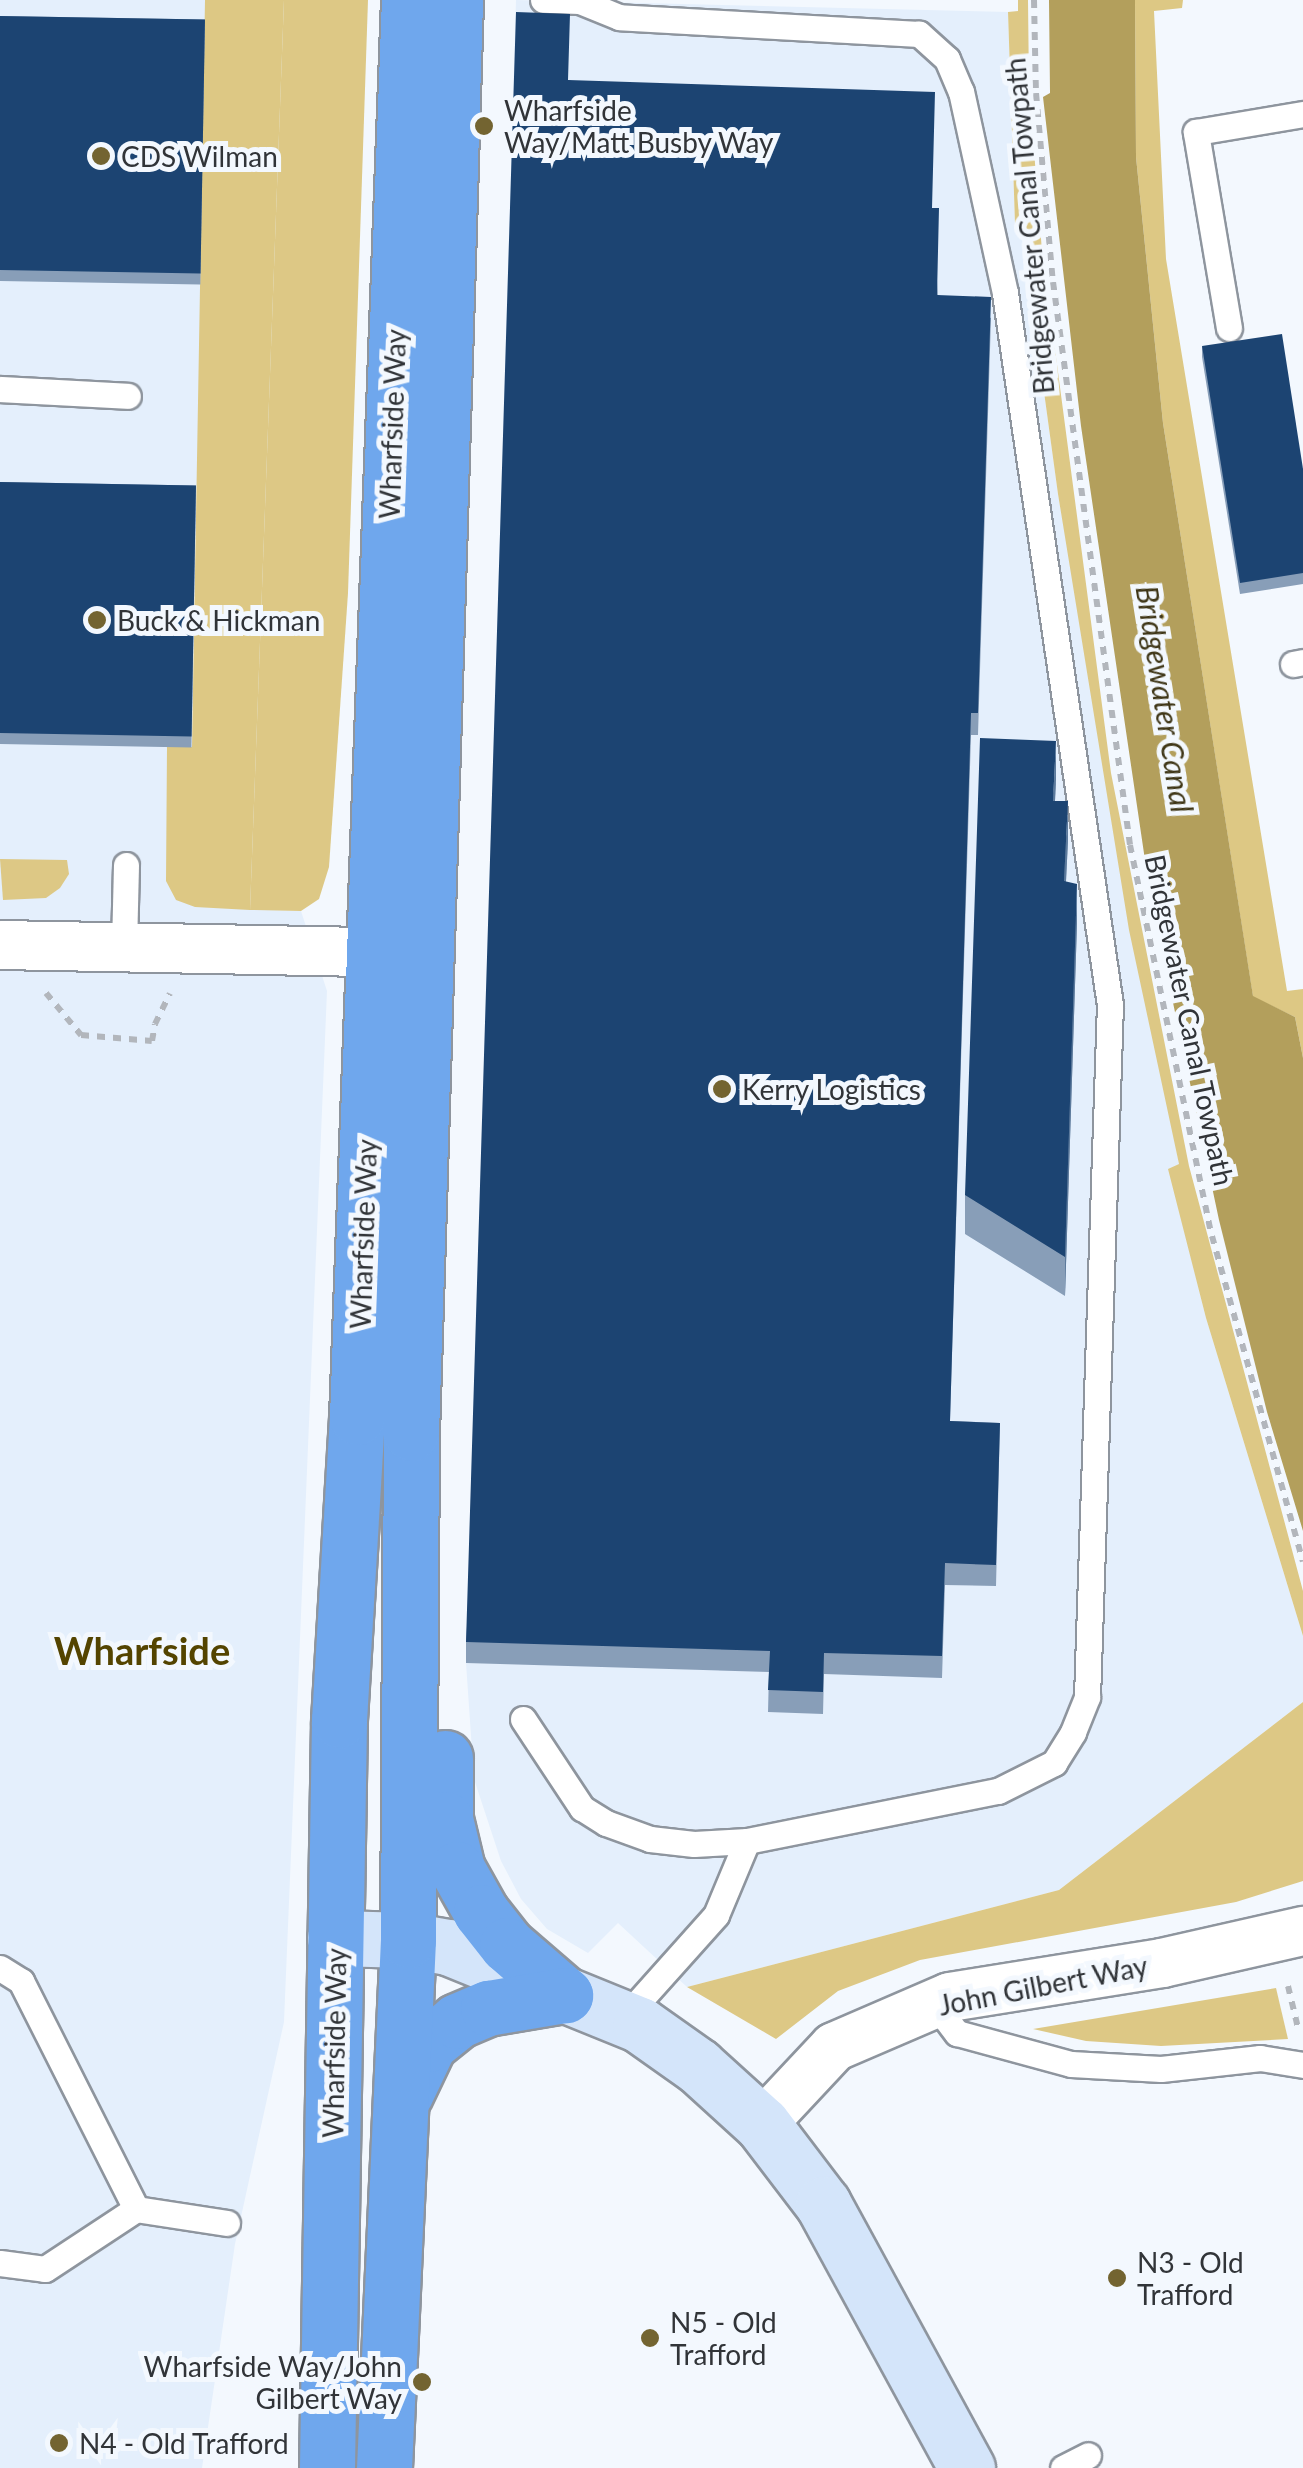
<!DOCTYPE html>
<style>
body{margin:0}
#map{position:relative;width:1303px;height:2468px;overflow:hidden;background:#f3f8fe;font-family:Lato,sans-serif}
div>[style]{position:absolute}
.built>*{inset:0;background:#e4effc}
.green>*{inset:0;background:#ddc885}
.forest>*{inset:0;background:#ddc884}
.water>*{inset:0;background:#b39f5c}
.path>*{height:6px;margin-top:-3px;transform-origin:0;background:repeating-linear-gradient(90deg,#b2b6bc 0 8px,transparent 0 16px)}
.roads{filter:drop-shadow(2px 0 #8e959e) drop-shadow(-2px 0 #8e959e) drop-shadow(0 2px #8e959e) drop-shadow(0 -2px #8e959e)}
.lane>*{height:25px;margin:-12.5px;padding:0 12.5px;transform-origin:12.5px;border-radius:12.5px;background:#fff}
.street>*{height:48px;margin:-24px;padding:0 24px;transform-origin:24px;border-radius:24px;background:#fff}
.secondary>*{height:55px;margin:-27.5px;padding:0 27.5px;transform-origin:27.5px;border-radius:27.5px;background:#d4e5fa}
.highway>*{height:55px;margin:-27.5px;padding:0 27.5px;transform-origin:27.5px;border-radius:27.5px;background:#6fa7ed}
.wall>*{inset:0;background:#889eb8;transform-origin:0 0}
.shaded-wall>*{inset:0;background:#5c7a9c}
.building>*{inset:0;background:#1c4472;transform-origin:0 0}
.dots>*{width:28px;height:28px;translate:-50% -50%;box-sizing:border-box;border:5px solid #f3f8fe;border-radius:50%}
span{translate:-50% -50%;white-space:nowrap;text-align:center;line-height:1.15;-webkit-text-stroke:10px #f3f8fe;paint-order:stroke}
.poi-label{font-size:28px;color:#313438}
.left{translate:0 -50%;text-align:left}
.right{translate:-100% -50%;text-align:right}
.street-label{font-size:28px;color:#313438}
.water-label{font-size:30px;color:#3f3617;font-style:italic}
.district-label{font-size:38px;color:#544400;font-weight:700}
</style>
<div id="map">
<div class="built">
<div style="clip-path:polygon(0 0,284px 0,250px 909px,301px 911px,327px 991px,284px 2022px,235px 2244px,202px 2468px,0 2468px)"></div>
<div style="clip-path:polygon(516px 0,1008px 12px,1015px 224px,1022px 230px,1058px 494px,1179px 1164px,1169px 1169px,1206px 1318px,1303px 1636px,1303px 1702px,1059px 1890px,687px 1987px,618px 1923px,588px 1953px,547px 1929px,521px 1899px,501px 1861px,474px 1779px,466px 1663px)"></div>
</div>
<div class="green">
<div style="clip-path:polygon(284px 0,368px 0,348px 593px,329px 867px,319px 899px,301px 911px,250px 910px)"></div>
<div style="clip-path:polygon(1018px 0,1028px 0,1029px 88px,1042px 251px,1111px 773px,1189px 1166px,1303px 1591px,1303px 1636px,1206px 1318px,1168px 1169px,1179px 1164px,1129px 930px,1058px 494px,1022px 231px,1015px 224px,1008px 12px,1018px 11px)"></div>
<div style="clip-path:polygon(0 859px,67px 860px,69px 874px,60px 888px,46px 898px,3px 900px)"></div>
<div style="clip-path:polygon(1303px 1702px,1303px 1881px,1236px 1902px,920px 1960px,838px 1991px,776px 2039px,687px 1987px,1059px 1890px)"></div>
<div style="clip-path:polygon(1276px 1988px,1288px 2039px,1161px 2046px,1086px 2041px,1033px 2029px)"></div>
</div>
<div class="forest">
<div style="clip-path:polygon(205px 0,284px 0,250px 910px,195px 907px,176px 900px,166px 881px,167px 747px,192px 747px)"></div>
<div style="clip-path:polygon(1135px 0,1183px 0,1182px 8px,1154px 11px,1166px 259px,1287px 991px,1303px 989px,1303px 1058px,1295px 1017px,1253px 997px,1163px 423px,1136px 157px)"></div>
</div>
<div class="water">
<div style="clip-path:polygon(1049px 0,1135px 0,1136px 157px,1163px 423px,1253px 996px,1295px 1017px,1303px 1058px,1303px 1531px,1267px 1412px,1219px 1220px,1150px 894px,1081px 426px,1043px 97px,1050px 93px)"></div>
</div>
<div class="path">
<div style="left:1034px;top:0;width:93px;rotate:88.8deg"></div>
<div style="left:1036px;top:93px;width:190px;rotate:84.9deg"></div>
<div style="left:1053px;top:282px;width:568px;rotate:82.21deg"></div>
<div style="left:1130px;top:845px;width:400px;rotate:78.2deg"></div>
<div style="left:1212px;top:1236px;width:338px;rotate:74.4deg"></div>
<div style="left:46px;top:993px;width:55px;rotate:50.2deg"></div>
<div style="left:81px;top:1035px;width:71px;rotate:4.8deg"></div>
<div style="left:152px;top:1041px;width:17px;rotate:-80deg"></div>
<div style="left:155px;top:1024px;width:34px;rotate:-64deg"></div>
<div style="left:1288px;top:1986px;width:47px;rotate:76.6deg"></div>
</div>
<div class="roads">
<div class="lane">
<div style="left:1229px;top:328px;width:199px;rotate:-99.6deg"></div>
<div style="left:1196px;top:132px;width:109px;rotate:-9.5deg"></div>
<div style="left:0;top:389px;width:128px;rotate:3.1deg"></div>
<div style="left:1293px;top:664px;width:10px;rotate:-11deg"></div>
<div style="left:124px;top:947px;width:82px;rotate:-88.6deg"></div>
<div style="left:523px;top:1719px;width:107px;rotate:56.5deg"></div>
<div style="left:582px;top:1808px;width:28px;rotate:32deg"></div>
<div style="left:606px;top:1823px;width:47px;rotate:20deg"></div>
<div style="left:650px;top:1839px;width:44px;rotate:6.5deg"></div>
<div style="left:694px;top:1844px;width:53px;rotate:-3.2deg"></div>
<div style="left:747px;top:1841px;width:256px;rotate:-11.3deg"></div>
<div style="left:998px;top:1791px;width:63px;rotate:-26.6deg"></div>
<div style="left:1054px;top:1763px;width:36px;rotate:-58deg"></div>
<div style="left:1073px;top:1732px;width:38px;rotate:-68deg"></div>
<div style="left:1087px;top:1697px;width:692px;rotate:-88.1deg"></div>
<div style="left:1110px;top:1005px;width:720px;rotate:-98.39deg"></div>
<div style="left:1005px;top:293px;width:206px;rotate:-102.3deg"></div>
<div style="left:961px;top:92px;width:36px;rotate:-113deg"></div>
<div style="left:947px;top:59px;width:38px;rotate:-138deg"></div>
<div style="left:919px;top:34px;width:300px;rotate:-176.8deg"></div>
<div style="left:619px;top:17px;width:42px;rotate:-157.7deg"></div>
<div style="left:580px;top:1px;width:37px;rotate:-178deg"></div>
<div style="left:0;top:1968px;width:25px;rotate:32deg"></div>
<div style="left:21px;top:1981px;width:255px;rotate:63.2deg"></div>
<div style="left:934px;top:2003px;width:38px;rotate:53deg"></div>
<div style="left:957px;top:2033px;width:118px;rotate:15.2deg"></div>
<div style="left:1071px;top:2064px;width:90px;rotate:3.2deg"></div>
<div style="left:1161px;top:2069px;width:100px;rotate:-6.3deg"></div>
<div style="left:1260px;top:2058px;width:44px;rotate:9.2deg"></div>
<div style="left:624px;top:2018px;width:138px;rotate:-48.2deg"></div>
<div style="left:716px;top:1915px;width:80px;rotate:-67.3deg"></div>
<div style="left:0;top:2263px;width:45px;rotate:7.6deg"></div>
<div style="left:45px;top:2269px;width:109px;rotate:-33.4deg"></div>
<div style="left:136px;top:2209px;width:92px;rotate:8.7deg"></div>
<div style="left:1063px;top:2468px;width:28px;rotate:-27deg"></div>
</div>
<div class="street">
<div style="left:0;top:945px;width:411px;rotate:1.1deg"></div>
<div style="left:762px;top:2124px;width:105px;rotate:-46.9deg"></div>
<div style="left:834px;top:2047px;width:126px;rotate:-23.3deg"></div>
<div style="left:950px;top:1997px;width:215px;rotate:-9.1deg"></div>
<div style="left:1162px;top:1963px;width:145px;rotate:-12.8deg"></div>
</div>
<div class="secondary">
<div style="left:335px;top:1938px;width:73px;rotate:1.6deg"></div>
<div style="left:408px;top:1940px;width:41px;rotate:9.9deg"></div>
<div style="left:448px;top:1947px;width:207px;rotate:22.1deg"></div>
<div style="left:640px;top:2025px;width:71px;rotate:35.3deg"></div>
<div style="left:698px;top:2066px;width:86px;rotate:42.2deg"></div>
<div style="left:762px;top:2124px;width:101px;rotate:52.7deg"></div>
<div style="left:823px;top:2204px;width:301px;rotate:61.4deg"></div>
</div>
<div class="highway">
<div style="left:445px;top:1758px;width:61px;rotate:90deg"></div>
<div style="left:445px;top:1819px;width:51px;rotate:76.5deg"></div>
<div style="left:457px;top:1869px;width:49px;rotate:60.8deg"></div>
<div style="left:481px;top:1912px;width:42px;rotate:51.8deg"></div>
<div style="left:507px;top:1945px;width:77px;rotate:40.8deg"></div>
<div style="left:405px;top:2094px;width:55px;rotate:-64.4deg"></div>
<div style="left:429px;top:2044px;width:36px;rotate:-39deg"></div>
<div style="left:457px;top:2021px;width:34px;rotate:-23deg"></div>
<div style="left:488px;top:2008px;width:78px;rotate:-9.6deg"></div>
<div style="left:327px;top:2468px;width:748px;rotate:-89.08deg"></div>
<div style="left:339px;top:1720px;width:304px;rotate:-86.6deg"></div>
<div style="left:357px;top:1417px;width:1418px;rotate:-87.9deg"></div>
<div style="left:384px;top:2468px;width:529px;rotate:-87.4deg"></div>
<div style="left:408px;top:1940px;width:507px;rotate:-89.66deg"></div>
<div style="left:411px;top:1433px;width:1434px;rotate:-88.24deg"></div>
</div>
</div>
<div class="wall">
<div style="left:0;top:16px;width:205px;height:265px;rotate:1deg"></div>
<div style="clip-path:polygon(569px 80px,932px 208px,938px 295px,991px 318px,978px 735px,971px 735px,950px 1421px,1000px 1423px,996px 1586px,945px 1585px,942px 1678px,824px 1674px,823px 1714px,768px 1712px,769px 1672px,466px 1663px,466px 1642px)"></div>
<div style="clip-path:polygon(1202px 346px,1303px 469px,1303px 584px,1240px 594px,1202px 357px)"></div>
<div style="left:0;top:482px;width:196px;height:262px;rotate:1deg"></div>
<div style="clip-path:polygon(1056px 780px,1055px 801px,1068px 840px,1066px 882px,1077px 923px,1065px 1296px,965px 1234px,965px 1195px)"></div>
</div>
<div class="shaded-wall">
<div style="clip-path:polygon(1056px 741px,1056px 780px,1053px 840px,1053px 801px)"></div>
<div style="clip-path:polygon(1068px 801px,1068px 840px,1064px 920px,1064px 881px)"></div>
<div style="clip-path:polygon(1077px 884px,1077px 923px,1065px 1296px,1065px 1257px)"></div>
</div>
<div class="building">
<div style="clip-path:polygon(516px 12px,570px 14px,568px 80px,935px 92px,932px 208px,939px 208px,937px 295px,991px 297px,978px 713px,971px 713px,950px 1421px,1000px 1423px,996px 1565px,945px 1563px,942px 1656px,824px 1653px,823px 1692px,768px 1690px,770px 1651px,466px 1642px)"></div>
<div style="left:0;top:16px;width:205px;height:254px;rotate:1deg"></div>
<div style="clip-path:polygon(1282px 334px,1303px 469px,1303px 573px,1240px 583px,1202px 346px)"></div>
<div style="left:0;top:482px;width:196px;height:251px;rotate:1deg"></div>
<div style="clip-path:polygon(980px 738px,1056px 741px,1053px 801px,1068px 801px,1064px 881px,1077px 884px,1065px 1257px,965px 1195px)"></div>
</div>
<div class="dots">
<div style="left:484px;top:126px;background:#736431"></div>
<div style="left:101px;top:156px;background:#736431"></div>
<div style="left:97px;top:620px;background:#736431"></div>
<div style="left:722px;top:1089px;background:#736431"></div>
<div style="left:1117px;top:2278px;background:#736431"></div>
<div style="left:650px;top:2338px;background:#736431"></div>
<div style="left:422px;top:2382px;background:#736431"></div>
<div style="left:59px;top:2443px;background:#736431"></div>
</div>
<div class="poi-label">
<span class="left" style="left:504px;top:126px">Wharfside<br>Way/Matt Busby Way</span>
<span class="left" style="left:121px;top:156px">CDS Wilman</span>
<span class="left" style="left:117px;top:620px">Buck &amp; Hickman</span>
<span class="left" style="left:742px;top:1089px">Kerry Logistics</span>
<span class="left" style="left:1137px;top:2278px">N3 - Old<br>Trafford</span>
<span class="left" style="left:670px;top:2338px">N5 - Old<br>Trafford</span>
<span class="right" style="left:402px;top:2382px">Wharfside Way/John<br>Gilbert Way</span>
<span class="left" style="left:79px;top:2443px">N4 - Old Trafford</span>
</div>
<div class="street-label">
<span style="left:1029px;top:226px;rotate:-95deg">Bridgewater Canal Towpath</span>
<span style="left:392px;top:424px;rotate:-88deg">Wharfside Way</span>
<span style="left:1190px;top:1020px;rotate:78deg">Bridgewater Canal Towpath</span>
<span style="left:363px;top:1234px;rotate:-88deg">Wharfside Way</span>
<span style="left:1043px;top:1985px;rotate:-11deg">John Gilbert Way</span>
<span style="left:334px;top:2043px;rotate:-89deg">Wharfside Way</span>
</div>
<div class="water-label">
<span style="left:1165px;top:699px;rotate:81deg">Bridgewater Canal</span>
</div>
<div class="district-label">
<span style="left:142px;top:1651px">Wharfside</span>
</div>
</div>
